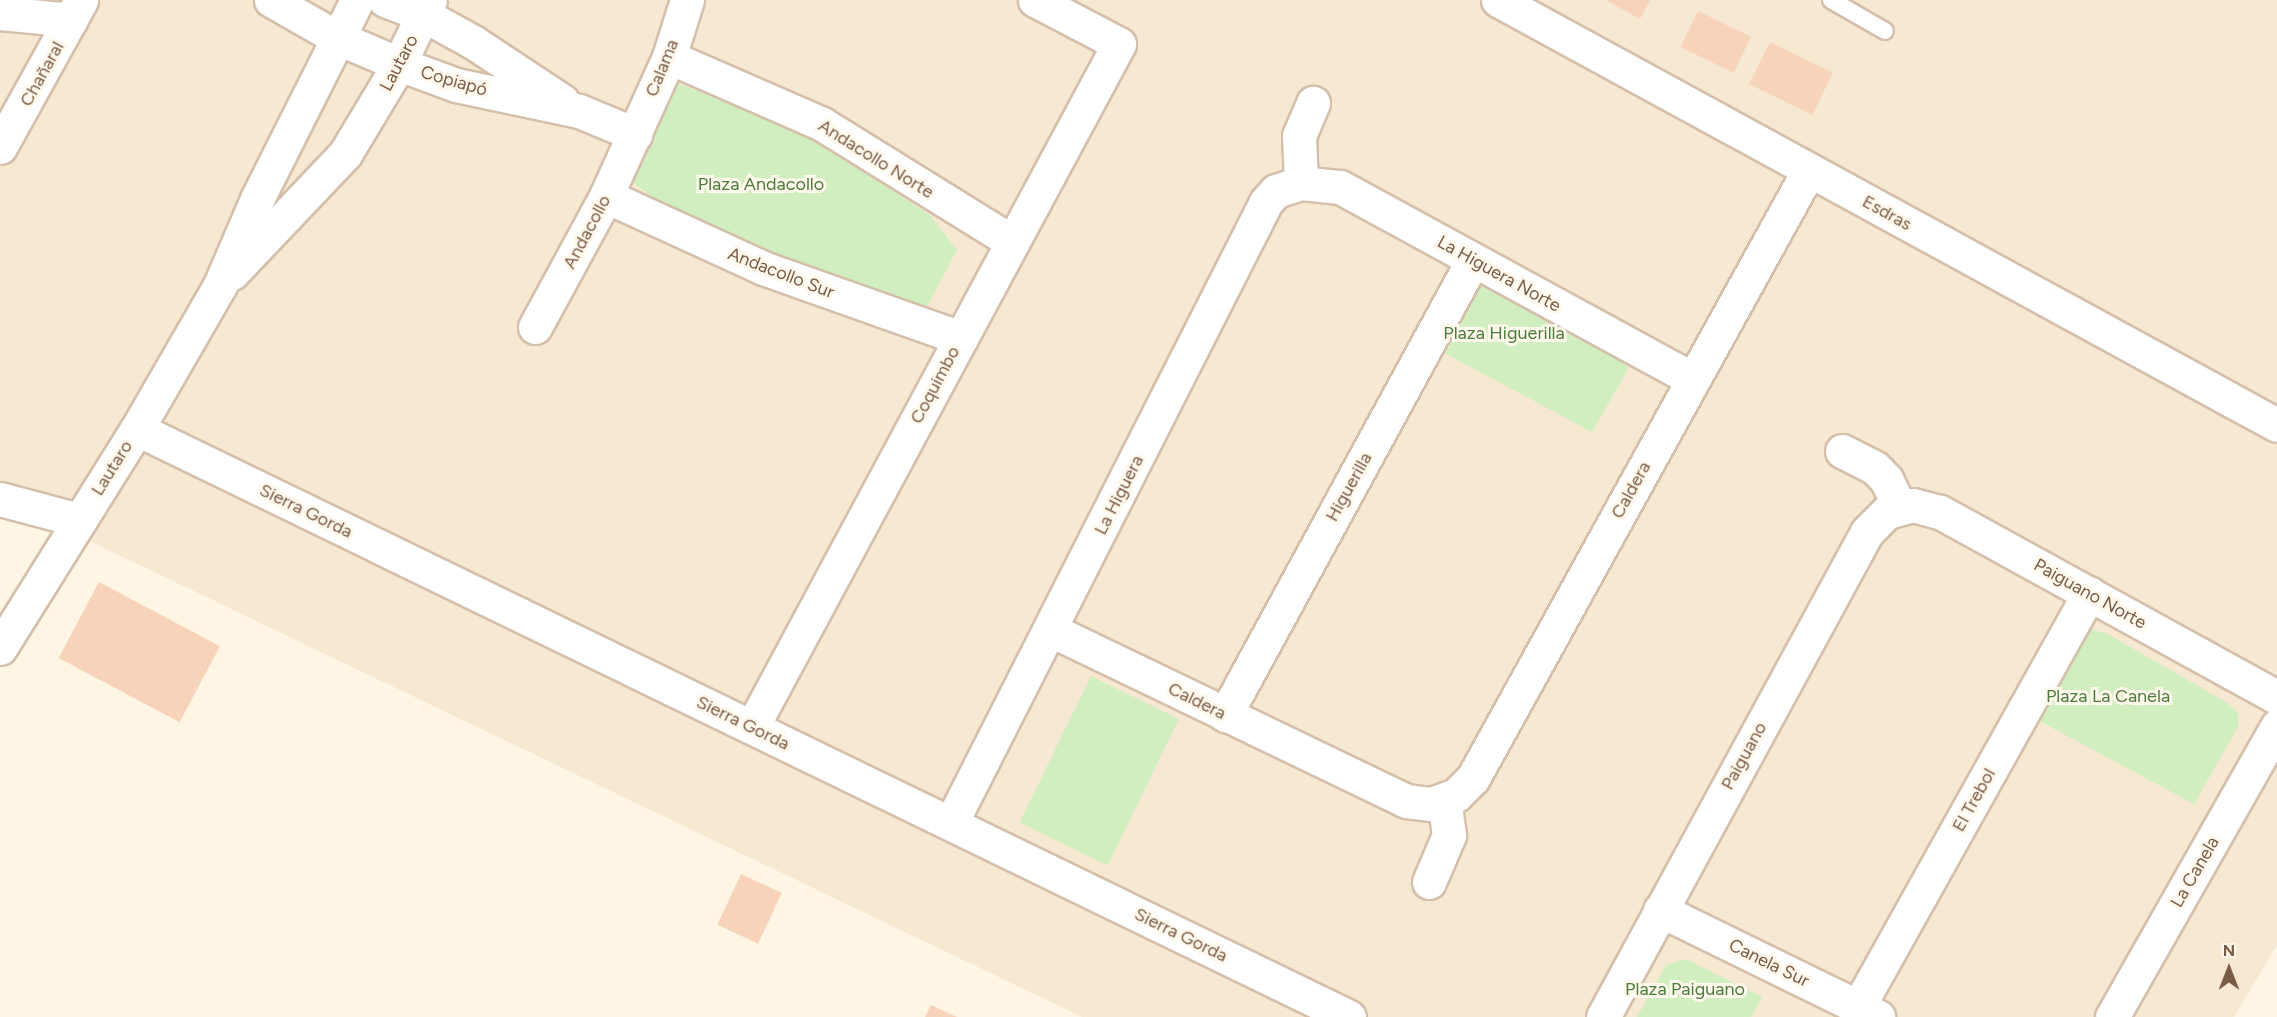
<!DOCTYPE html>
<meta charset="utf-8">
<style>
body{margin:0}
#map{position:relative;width:2277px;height:1017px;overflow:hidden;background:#fff5e4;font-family:Figtree,sans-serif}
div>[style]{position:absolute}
.residential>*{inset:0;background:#f7e8d2}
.green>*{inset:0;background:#d1eec1;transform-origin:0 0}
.building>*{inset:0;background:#f7d4b9;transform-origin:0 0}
.roads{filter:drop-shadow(2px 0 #d4bfab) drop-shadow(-2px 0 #d4bfab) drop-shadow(0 2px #d4bfab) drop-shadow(0 -2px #d4bfab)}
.lane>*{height:16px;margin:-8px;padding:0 8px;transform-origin:8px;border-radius:8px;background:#fff}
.street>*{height:33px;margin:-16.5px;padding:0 16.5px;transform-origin:16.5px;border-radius:16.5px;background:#fff}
.secondary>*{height:33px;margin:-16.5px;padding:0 16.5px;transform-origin:16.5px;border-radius:16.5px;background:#fff}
span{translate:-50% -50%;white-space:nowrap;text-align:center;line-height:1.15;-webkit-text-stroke:6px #fff9ed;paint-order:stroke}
.street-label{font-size:18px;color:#7a5b46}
.park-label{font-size:18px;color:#4b7b3b}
.north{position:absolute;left:2199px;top:939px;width:60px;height:60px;-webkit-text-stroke:4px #fff9ed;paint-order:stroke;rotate:0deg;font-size:16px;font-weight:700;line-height:24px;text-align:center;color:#7a5b46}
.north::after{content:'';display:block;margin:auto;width:21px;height:27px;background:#7a5b46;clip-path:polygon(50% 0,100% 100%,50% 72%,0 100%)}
</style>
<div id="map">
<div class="residential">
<div style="clip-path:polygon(0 0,2277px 0,2277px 945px,2234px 1017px,1082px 1017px,52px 523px,0 509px)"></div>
</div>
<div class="green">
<div style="clip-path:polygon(676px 83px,795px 127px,930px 215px,957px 250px,924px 312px,691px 225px,632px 182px)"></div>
<div style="clip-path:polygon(1481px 278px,1628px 359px,1627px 371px,1592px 432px,1437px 349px)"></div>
<div style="clip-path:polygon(2089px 629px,2106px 633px,2228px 703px,2238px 713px,2238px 727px,2194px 804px,2030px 716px,2083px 632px)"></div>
<div style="left:1091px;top:676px;width:98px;height:163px;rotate:26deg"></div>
<div style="clip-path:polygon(1686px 959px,1762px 997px,1751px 1017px,1637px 1017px,1666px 965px)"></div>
</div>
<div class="building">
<div style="clip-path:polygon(1606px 0,1650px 0,1640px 19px)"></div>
<div style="left:1698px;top:11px;width:59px;height:40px;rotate:26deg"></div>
<div style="left:1770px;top:42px;width:70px;height:47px;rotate:26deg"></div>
<div style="left:99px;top:582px;width:137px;height:86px;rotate:28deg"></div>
<div style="left:741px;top:874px;width:45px;height:56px;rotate:25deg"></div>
<div style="clip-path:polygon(931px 1005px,957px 1017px,925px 1017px)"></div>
</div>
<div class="roads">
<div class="lane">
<div style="left:1831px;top:0;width:62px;rotate:29.9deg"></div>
</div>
<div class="street">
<div style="left:271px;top:0;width:77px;rotate:29.6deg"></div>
<div style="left:338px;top:38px;width:66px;rotate:23.1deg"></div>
<div style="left:399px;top:64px;width:61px;rotate:20.2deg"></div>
<div style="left:456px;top:85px;width:126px;rotate:11.9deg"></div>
<div style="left:579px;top:111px;width:61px;rotate:22.3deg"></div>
<div style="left:385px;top:0;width:42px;rotate:21deg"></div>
<div style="left:424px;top:15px;width:56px;rotate:28.9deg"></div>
<div style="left:473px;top:42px;width:107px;rotate:33.5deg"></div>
<div style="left:1498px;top:0;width:887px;rotate:28.62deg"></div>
<div style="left:0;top:13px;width:71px;rotate:5.6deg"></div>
<div style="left:669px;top:57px;width:167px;rotate:23.6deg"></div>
<div style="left:822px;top:124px;width:224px;rotate:31.8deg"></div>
<div style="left:0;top:147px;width:168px;rotate:-61.1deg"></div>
<div style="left:1301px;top:183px;width:47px;rotate:-92.4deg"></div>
<div style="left:1299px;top:136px;width:36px;rotate:-67deg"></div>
<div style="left:606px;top:196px;width:173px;rotate:24.6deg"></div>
<div style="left:763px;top:268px;width:210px;rotate:19.5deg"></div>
<div style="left:535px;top:327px;width:149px;rotate:-61.5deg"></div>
<div style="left:606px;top:196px;width:153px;rotate:-65.6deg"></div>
<div style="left:669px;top:57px;width:60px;rotate:-72.5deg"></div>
<div style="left:137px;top:429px;width:1347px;rotate:25.88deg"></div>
<div style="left:1842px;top:451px;width:37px;rotate:27deg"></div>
<div style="left:1875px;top:468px;width:16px;rotate:45deg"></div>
<div style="left:1886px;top:479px;width:30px;rotate:64deg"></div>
<div style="left:0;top:499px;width:82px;rotate:14.9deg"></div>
<div style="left:1051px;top:630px;width:394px;rotate:25.7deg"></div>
<div style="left:1406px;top:801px;width:25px;rotate:7deg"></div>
<div style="left:1431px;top:804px;width:27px;rotate:-20deg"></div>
<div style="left:1456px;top:795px;width:24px;rotate:-45deg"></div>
<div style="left:1473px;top:778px;width:695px;rotate:-61.07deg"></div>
<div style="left:1225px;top:715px;width:518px;rotate:-61.41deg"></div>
<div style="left:752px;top:727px;width:775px;rotate:-61.75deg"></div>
<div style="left:1119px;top:44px;width:95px;rotate:-152.4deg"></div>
<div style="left:951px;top:823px;width:696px;rotate:-63.1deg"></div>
<div style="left:1266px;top:202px;width:15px;rotate:-48deg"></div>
<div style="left:1276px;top:191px;width:26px;rotate:-18deg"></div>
<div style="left:1301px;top:183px;width:39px;rotate:6deg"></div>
<div style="left:1340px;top:187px;width:401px;rotate:28.6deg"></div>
<div style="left:1429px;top:882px;width:51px;rotate:-66.9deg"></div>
<div style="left:1449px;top:835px;width:34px;rotate:-98deg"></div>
<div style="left:1660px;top:910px;width:243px;rotate:26.1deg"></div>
<div style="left:1858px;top:1007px;width:474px;rotate:-60.8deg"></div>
<div style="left:1603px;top:1017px;width:552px;rotate:-61.44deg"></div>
<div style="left:1867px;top:532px;width:28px;rotate:-45deg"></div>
<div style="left:1887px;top:512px;width:27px;rotate:-15deg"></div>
<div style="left:1913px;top:505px;width:28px;rotate:15deg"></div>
<div style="left:1940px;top:512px;width:384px;rotate:28.8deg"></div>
<div style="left:2112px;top:1017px;width:335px;rotate:-60.4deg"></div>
</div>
<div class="secondary">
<div style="left:232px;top:273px;width:164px;rotate:-46.5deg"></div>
<div style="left:345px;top:154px;width:105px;rotate:-59deg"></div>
<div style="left:399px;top:64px;width:71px;rotate:-64.2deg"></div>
<div style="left:0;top:648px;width:258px;rotate:-58deg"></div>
<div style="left:137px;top:429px;width:166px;rotate:-60deg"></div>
<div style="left:220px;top:285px;width:94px;rotate:-66.7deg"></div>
<div style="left:257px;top:199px;width:223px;rotate:-63.3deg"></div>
</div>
</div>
<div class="street-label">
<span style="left:399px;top:63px;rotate:-62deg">Lautaro</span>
<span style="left:662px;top:68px;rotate:-68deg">Calama</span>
<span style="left:42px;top:74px;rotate:-61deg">Chañaral</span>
<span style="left:454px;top:81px;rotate:16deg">Copiapó</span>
<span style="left:876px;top:159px;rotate:32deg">Andacollo Norte</span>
<span style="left:1887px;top:213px;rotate:29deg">Esdras</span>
<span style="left:587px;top:232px;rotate:-62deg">Andacollo</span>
<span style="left:781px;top:273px;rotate:21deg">Andacollo Sur</span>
<span style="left:1499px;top:274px;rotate:29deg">La Higuera Norte</span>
<span style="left:935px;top:385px;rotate:-62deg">Coquimbo</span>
<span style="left:112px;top:468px;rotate:-58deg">Lautaro</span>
<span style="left:1349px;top:487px;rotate:-61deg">Higuerilla</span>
<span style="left:1631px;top:490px;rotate:-61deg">Caldera</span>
<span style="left:1119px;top:495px;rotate:-63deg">La Higuera</span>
<span style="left:306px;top:511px;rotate:26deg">Sierra Gorda</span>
<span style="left:2090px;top:594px;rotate:29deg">Paiguano Norte</span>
<span style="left:1197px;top:701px;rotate:26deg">Caldera</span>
<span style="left:743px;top:723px;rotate:26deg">Sierra Gorda</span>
<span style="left:1744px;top:756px;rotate:-61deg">Paiguano</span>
<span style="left:1974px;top:800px;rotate:-61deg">El Trebol</span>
<span style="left:2195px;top:872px;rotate:-60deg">La Canela</span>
<span style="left:1181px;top:935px;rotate:26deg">Sierra Gorda</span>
<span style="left:1769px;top:963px;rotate:26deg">Canela Sur</span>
</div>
<div class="park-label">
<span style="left:761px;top:184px">Plaza Andacollo</span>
<span style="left:1504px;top:333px">Plaza Higuerilla</span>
<span style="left:2108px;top:696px">Plaza La Canela</span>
<span style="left:1685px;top:989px">Plaza Paiguano</span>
</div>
<div class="north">N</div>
</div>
